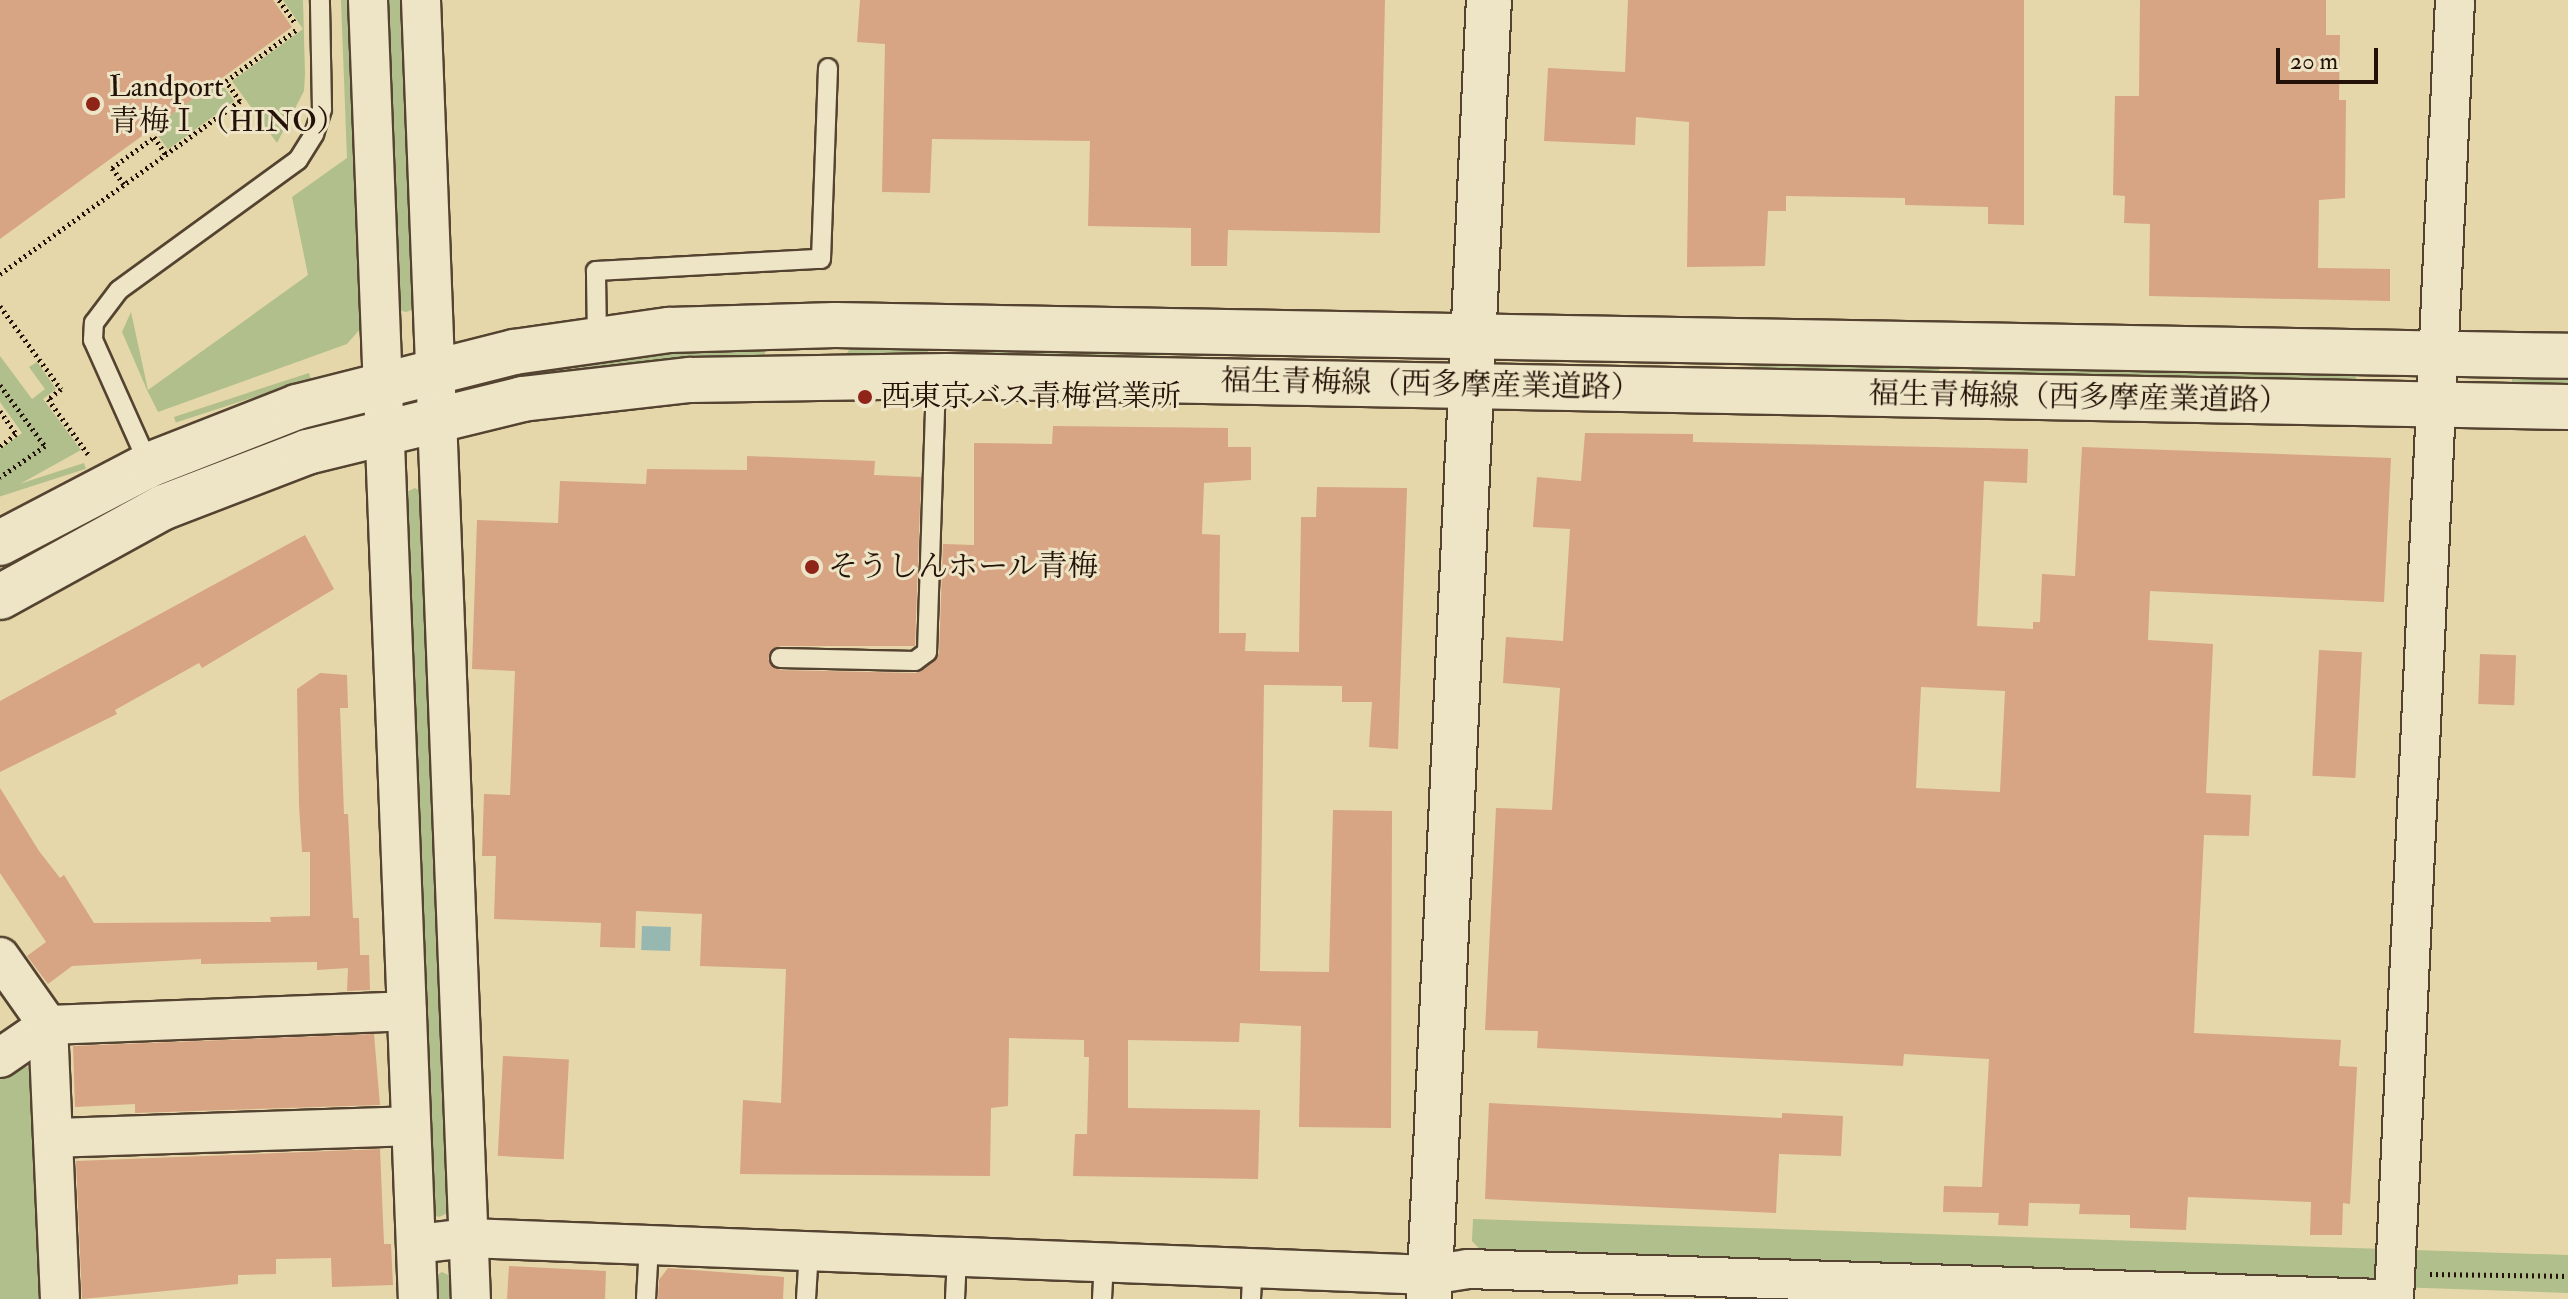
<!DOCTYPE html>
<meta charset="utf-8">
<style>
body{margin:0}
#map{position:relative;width:2568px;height:1299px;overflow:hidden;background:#e5d7a9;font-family:"IM FELL Double Pica","Noto Serif JP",serif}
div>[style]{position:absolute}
.green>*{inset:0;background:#b0bf8b;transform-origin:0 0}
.water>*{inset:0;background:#97b8b0;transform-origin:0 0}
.building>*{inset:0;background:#d7a484;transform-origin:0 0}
.path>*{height:5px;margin-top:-2.5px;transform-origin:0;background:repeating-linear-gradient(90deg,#241208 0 2px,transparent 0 6px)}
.roads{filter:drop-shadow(2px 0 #544330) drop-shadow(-2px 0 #544330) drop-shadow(0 2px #544330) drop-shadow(0 -2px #544330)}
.lane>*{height:18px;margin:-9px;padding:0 9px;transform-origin:9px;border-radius:9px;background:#eee5c7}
.street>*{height:38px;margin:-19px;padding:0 19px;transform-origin:19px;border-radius:19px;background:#eee5c7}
.secondary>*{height:44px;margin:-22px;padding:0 22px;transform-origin:22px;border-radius:22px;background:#eee5c7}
.dots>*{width:22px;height:22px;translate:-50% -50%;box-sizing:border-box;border:4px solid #eee5c7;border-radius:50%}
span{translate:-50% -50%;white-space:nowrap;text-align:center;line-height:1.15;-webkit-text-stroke:6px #eee5c7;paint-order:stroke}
.poi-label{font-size:30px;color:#241208}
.left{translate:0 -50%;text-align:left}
.street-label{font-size:30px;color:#241208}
.scale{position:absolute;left:2276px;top:48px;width:102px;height:36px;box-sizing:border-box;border:4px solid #241208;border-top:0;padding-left:10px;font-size:24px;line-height:28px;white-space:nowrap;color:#241208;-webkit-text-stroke:6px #eee5c7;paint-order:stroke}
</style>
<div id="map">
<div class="green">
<div style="clip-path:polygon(283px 0,303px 0,305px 74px,304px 91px,277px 143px,232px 81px,303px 29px)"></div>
<div style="clip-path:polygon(341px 0,348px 0,360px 329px,347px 344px,158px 412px,147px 390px,122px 332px,131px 312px,148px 390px,308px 275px,292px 197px,347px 158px)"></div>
<div style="clip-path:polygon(380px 0,409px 0,414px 309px,406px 312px,398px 310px)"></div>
<div style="left:219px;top:80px;width:26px;height:82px;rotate:54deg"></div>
<div style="clip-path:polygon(767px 347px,764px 356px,506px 378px,509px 373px,683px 350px)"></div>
<div style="clip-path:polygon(851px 347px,925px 348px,931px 355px,852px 356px,847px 353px)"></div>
<div style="clip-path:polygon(971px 350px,1141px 353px,1205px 362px,965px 356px)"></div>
<div style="clip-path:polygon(0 356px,32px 399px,45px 389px,29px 367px,37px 362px,56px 389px,43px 399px,81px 450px,0 495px,0 449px,22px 433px,0 402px)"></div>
<div style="clip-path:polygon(1745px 359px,1789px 365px,1937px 367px,1941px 372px,1805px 374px,1744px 365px,1556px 360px)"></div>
<div style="clip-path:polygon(1972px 368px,2353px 374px,2357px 379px,1970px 377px)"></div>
<div style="left:309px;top:373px;width:6px;height:142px;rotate:72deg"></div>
<div style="left:2512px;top:374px;width:56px;height:10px;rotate:1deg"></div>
<div style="left:84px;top:463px;width:6px;height:96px;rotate:72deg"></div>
<div style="clip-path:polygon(415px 488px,425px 494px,452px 1211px,439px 1217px,430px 1214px,400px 495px)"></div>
<div style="clip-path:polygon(21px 1064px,35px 1071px,43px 1299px,0 1299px,0 1078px)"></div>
<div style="clip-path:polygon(1473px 1219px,2568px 1255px,2568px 1293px,1486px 1256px,1472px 1241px)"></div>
<div style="clip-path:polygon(442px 1272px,455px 1278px,459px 1299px,428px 1299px,431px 1278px)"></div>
</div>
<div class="water">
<div style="left:642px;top:926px;width:29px;height:24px;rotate:2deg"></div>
</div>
<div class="building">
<div style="clip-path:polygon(0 0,273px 0,292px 27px,0 239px)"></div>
<div style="clip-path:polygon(860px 0,1385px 0,1380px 233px,1228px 230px,1227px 266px,1191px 266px,1191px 228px,1088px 226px,1090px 141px,932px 139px,930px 193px,882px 192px,885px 44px,857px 42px)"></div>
<div style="clip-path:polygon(1628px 0,2024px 0,2024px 225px,1988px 224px,1988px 207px,1905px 205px,1905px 198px,1786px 196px,1786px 211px,1768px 211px,1765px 266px,1687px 267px,1689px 122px,1636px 117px,1635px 145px,1544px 141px,1548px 68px,1625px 72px)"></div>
<div style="clip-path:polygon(2140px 0,2326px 0,2326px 35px,2340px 35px,2339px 100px,2346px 100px,2345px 198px,2319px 200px,2318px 268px,2390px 269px,2390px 301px,2149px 296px,2150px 224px,2124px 223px,2125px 196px,2113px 195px,2115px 96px,2139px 96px)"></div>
<div style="clip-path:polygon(1053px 426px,1228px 428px,1228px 447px,1251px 447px,1251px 480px,1204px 483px,1202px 534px,1220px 535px,1219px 633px,1246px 633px,1245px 651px,1299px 652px,1301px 517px,1316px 517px,1317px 487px,1407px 488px,1398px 749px,1369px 747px,1372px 702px,1342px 702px,1342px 686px,1264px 685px,1260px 971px,1329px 972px,1333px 810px,1392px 811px,1391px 1128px,1299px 1127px,1301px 1026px,1240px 1023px,1239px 1042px,1128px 1040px,1128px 1108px,1260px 1110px,1258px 1179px,1073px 1176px,1075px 1134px,1087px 1134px,1089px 1057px,1084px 1057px,1084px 1040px,1009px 1038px,1008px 1106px,991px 1108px,990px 1176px,740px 1174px,743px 1100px,781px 1103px,786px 969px,700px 966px,702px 914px,636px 911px,635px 948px,600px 947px,601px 923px,494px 919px,496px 856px,482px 856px,484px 794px,510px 795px,515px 671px,472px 669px,477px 520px,558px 523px,560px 481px,646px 484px,647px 469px,747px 470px,747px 456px,875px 461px,874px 475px,921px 477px,915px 646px,780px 646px,768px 659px,780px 670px,916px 673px,939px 653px,943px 544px,974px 545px,974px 443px,1052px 444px)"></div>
<div style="clip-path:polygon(evenodd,1585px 433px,1693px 434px,1693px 442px,2028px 449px,2027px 483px,1984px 481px,1977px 626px,2033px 629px,2033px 622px,2040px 622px,2042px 574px,2075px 576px,2082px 447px,2391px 458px,2384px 602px,2150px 591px,2148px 640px,2213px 644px,2206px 793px,2251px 795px,2249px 836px,2204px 835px,2194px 1033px,2341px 1040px,2339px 1066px,2357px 1067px,2350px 1204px,2343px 1203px,2342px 1235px,2310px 1235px,2311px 1202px,2188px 1197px,2186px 1230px,2130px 1228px,2130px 1215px,2079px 1214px,2080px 1204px,2029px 1203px,2028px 1226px,1998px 1225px,1999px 1213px,1943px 1212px,1944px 1186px,1982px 1187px,1989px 1059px,1904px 1054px,1903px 1066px,1537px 1048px,1538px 1031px,1485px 1030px,1496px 808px,1552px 810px,1560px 688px,1503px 683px,1506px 637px,1563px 641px,1570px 529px,1533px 527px,1537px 477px,1581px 481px,1585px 433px,1921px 687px,2005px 691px,2000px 792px,1916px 788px,1921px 687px)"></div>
<div style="clip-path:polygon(305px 535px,334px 589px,202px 668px,199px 663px,115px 710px,117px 714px,0 772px,0 701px)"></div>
<div style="left:2319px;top:650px;width:43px;height:126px;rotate:3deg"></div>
<div style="left:2480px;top:654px;width:36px;height:50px;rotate:2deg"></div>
<div style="clip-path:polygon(320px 673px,347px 675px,348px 708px,340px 708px,344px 814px,348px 814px,353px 918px,359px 918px,360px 955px,369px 955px,370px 990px,347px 991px,348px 968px,317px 970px,317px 962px,201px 964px,201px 959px,72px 966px,48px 984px,27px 956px,46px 942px,0 873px,0 788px,39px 851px,60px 878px,64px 875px,94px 923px,271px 922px,270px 917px,310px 916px,310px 852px,302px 852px,299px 805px,297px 689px)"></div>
<div style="clip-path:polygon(374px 1034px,380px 1105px,135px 1113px,135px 1104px,75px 1107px,73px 1046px)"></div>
<div style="left:503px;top:1056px;width:66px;height:100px;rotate:3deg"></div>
<div style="clip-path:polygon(1489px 1103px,1782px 1118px,1782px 1113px,1843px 1116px,1841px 1156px,1779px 1154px,1776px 1213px,1485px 1199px)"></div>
<div style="clip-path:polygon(380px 1149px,384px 1244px,391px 1244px,393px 1285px,332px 1287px,331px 1258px,276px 1259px,276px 1274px,238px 1275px,238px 1284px,82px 1299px,76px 1161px)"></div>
<div style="clip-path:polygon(509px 1266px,606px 1271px,605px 1299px,507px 1299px)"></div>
<div style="clip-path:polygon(668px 1268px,784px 1277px,783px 1299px,658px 1299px,659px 1280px)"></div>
</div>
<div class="path">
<div style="left:279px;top:0;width:28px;rotate:55deg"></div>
<div style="left:124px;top:184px;width:20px;rotate:-127deg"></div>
<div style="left:112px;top:168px;width:52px;rotate:-36.4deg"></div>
<div style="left:154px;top:137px;width:23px;rotate:56deg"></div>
<div style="left:0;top:274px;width:296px;rotate:-35.8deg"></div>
<div style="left:240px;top:101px;width:24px;rotate:-125deg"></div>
<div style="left:226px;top:81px;width:87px;rotate:-36.1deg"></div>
<div style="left:0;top:306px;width:103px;rotate:53.7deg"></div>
<div style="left:61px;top:389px;width:16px;rotate:142deg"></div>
<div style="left:48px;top:399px;width:68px;rotate:54deg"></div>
<div style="left:0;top:385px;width:76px;rotate:53.6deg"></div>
<div style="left:45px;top:446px;width:55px;rotate:145.4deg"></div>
<div style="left:0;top:411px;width:28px;rotate:55deg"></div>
<div style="left:16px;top:434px;width:20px;rotate:143deg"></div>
<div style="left:2430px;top:1274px;width:138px;rotate:0.8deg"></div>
</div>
<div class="roads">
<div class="lane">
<div style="left:597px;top:338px;width:67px;rotate:-90.9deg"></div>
<div style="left:596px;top:271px;width:225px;rotate:-3.1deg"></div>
<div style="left:821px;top:259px;width:191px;rotate:-87.9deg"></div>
<div style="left:149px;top:465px;width:137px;rotate:-114.1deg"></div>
<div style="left:93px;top:340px;width:17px;rotate:-87deg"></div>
<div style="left:94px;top:323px;width:41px;rotate:-52.9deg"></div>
<div style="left:119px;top:290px;width:221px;rotate:-36deg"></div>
<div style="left:298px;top:160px;width:31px;rotate:-58deg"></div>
<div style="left:314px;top:134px;width:26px;rotate:-72deg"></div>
<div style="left:322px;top:109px;width:109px;rotate:-91.1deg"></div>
<div style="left:780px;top:658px;width:135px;rotate:1.3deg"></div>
<div style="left:915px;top:661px;width:15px;rotate:-37deg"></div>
<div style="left:927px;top:652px;width:276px;rotate:-88.1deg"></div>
<div style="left:646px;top:1299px;width:54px;rotate:-86.8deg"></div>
<div style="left:806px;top:1299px;width:49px;rotate:-86.5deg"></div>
<div style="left:955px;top:1299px;width:43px;rotate:-87.3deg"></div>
<div style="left:1102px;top:1299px;width:38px;rotate:-87deg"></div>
<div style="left:1251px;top:1299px;width:33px;rotate:-87deg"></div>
</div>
<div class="street">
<div style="left:368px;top:0;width:1300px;rotate:87.8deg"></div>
<div style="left:421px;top:0;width:1300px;rotate:87.8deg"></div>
<div style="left:0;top:957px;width:83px;rotate:54.8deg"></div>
<div style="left:48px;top:1025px;width:274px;rotate:87.5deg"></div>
<div style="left:0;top:1058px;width:58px;rotate:-34.5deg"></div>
<div style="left:48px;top:1025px;width:359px;rotate:-2.2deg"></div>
<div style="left:53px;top:1138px;width:358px;rotate:-1.9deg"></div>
<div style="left:416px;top:1244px;width:52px;rotate:-6.6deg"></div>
<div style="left:468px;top:1238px;width:963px;rotate:2.2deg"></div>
<div style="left:1430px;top:1275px;width:38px;rotate:-9deg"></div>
<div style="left:1468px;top:1269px;width:912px;rotate:1.88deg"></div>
<div style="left:2394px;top:1299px;width:1300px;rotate:-87.31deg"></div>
</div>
<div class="secondary">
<div style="left:0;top:543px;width:168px;rotate:-27.6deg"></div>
<div style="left:149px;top:465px;width:159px;rotate:-21.4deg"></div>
<div style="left:297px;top:407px;width:224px;rotate:-14.2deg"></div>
<div style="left:514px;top:352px;width:157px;rotate:-8.1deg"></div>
<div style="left:669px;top:330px;width:166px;rotate:-1.7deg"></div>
<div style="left:835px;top:325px;width:1733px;rotate:1.02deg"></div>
<div style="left:0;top:597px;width:187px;rotate:-28.8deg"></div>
<div style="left:164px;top:507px;width:153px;rotate:-21deg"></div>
<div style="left:307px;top:452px;width:221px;rotate:-13.8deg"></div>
<div style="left:522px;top:399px;width:169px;rotate:-6.5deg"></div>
<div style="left:690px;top:380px;width:257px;rotate:-0.9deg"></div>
<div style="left:947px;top:376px;width:1621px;rotate:1.1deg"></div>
<div style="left:1429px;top:1299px;width:1300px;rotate:-87.36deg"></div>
</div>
</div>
<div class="dots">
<div style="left:93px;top:104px;background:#8f2418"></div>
<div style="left:865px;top:397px;background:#8f2418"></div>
<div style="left:812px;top:567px;background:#8f2418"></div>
</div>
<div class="poi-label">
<span class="left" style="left:109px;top:104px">Landport<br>青梅Ⅰ（HINO）</span>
<span class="left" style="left:881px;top:397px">西東京バス青梅営業所</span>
<span class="left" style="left:828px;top:567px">そうしんホール青梅</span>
</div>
<div class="street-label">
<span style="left:1431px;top:385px;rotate:1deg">福生青梅線（西多摩産業道路）</span>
<span style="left:2079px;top:398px;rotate:1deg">福生青梅線（西多摩産業道路）</span>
</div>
<div class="scale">20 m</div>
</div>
